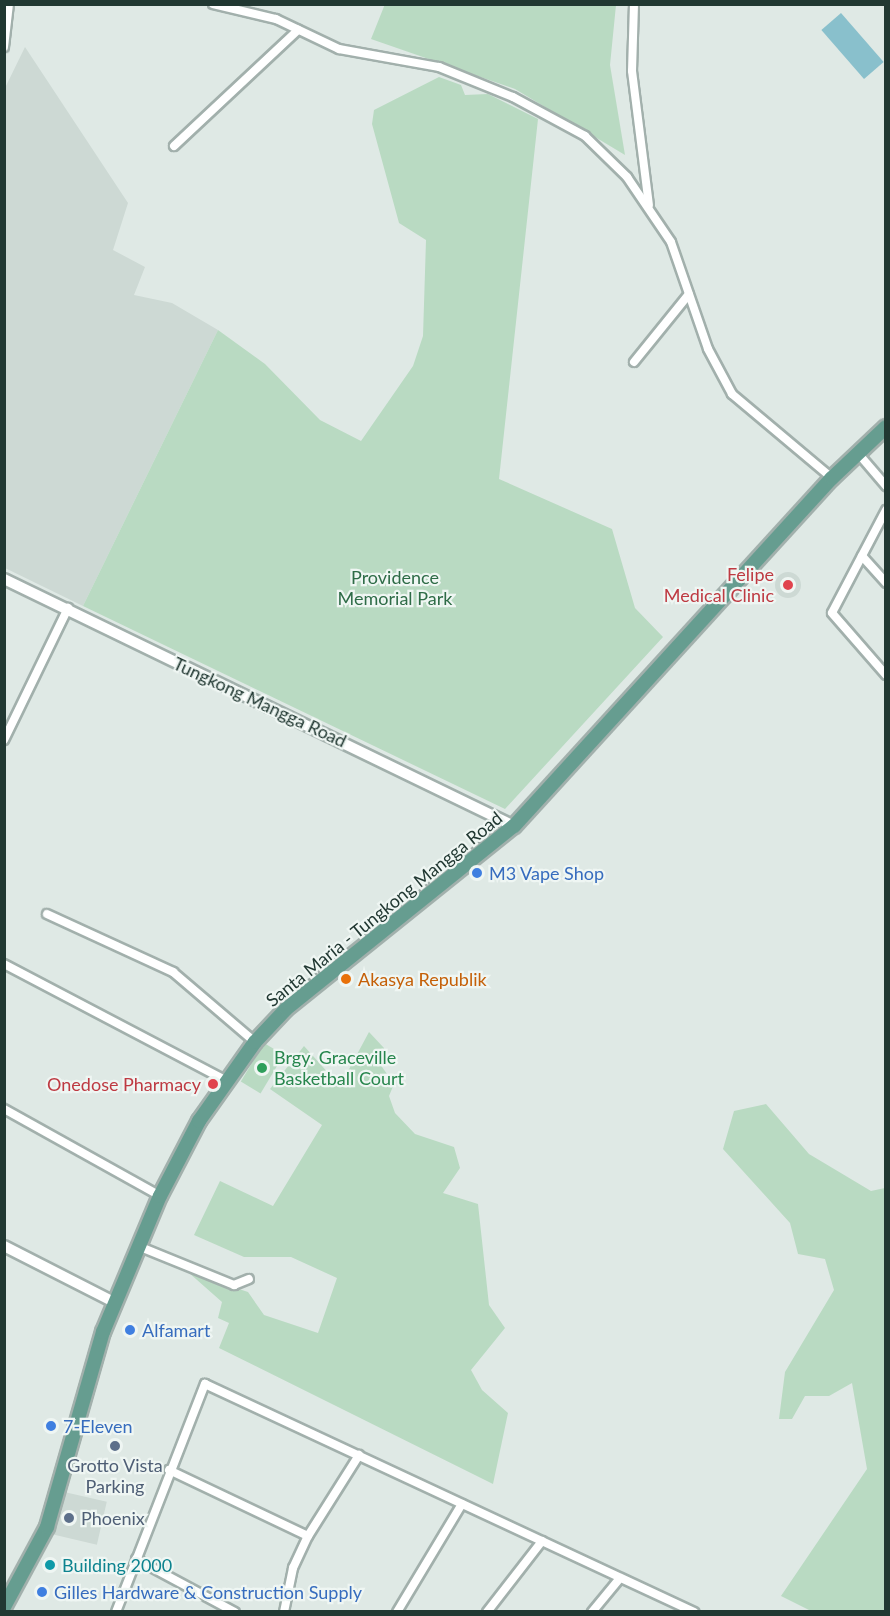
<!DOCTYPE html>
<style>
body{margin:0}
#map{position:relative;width:890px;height:1616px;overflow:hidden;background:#dfe9e5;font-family:Lato,sans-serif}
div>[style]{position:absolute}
.built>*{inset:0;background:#cdd9d4;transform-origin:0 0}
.round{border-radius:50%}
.green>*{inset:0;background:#b9dac2;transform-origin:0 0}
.water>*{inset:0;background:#89c0cc;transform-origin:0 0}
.roads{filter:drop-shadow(2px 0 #a2b0ac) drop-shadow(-2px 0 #a2b0ac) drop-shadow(0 2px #a2b0ac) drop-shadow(0 -2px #a2b0ac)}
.minor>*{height:8px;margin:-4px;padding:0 4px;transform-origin:4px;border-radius:4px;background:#fff}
.tertiary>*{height:10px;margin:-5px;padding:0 5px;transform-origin:5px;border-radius:5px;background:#fff}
.primary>*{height:14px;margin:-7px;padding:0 7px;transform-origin:7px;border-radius:7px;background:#669d90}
.dots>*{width:16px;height:16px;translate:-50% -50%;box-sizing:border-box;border:3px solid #eff6f3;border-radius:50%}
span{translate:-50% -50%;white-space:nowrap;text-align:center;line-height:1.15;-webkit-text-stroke:4.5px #eff6f3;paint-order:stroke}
.health-label{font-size:18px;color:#be3a42}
.right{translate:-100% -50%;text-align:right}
.park-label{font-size:18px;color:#2e6c47}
.street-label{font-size:18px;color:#213832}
.shop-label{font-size:18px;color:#366cbe}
.left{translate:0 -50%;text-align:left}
.food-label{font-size:18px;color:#c56008}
.leisure-label{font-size:18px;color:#27864d}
.service-label{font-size:18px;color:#4e5e75}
.culture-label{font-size:18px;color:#0d838f}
.frame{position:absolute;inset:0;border:6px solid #213832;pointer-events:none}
</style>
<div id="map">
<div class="built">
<div style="clip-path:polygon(25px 47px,128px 203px,113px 250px,145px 267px,134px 295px,172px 303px,218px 330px,83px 606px,5px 568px,4px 90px)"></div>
<div class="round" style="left:775px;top:572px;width:26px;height:26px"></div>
<div style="left:60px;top:1491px;width:48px;height:44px;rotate:13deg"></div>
</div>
<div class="green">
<div style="clip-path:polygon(385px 4px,616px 5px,610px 65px,625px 155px,515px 89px,371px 39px)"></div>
<div style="clip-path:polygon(439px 77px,461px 85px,465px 95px,488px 94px,538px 119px,499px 479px,612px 529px,635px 608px,663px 637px,505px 809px,83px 606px,218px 330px,265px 364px,320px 420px,361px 441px,413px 366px,423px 336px,426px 240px,399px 223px,372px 124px,374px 110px)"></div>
<div style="clip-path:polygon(369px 1032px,384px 1048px,380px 1064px,394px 1084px,389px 1096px,395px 1113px,415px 1134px,454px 1147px,460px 1168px,443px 1193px,478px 1204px,489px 1305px,505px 1328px,471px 1370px,482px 1390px,508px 1413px,493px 1484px,219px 1348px,229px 1323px,218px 1318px,222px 1302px,188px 1272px,248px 1292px,264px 1315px,318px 1333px,337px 1278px,291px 1257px,244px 1257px,194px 1235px,220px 1181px,273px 1206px,322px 1125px,270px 1089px,304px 1046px,340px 1086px)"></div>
<div style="left:264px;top:1043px;width:23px;height:45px;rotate:31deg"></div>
<div style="clip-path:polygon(766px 1104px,809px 1154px,871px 1191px,885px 1188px,885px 1611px,811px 1611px,781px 1596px,867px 1469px,852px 1383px,829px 1396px,805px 1396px,792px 1419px,779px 1419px,785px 1372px,834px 1290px,825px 1259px,798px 1254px,790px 1223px,723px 1149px,734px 1111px)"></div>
</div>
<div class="water">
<div style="left:841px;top:13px;width:65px;height:26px;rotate:49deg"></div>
</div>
<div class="roads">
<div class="minor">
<div style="left:213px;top:4px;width:65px;rotate:13.4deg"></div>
<div style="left:276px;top:19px;width:70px;rotate:25.5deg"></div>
<div style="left:339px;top:49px;width:102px;rotate:10.2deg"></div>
<div style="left:439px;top:67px;width:80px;rotate:22.1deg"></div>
<div style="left:513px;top:97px;width:82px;rotate:28.4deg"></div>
<div style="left:585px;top:136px;width:59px;rotate:44.3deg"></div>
<div style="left:627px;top:177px;width:78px;rotate:55.9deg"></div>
<div style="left:671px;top:242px;width:113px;rotate:70.9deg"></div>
<div style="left:708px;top:349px;width:51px;rotate:61.9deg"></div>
<div style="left:732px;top:394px;width:131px;rotate:40deg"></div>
<div style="left:634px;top:4px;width:67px;rotate:91.7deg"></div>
<div style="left:632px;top:71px;width:135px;rotate:82.8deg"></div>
<div style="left:4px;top:47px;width:43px;rotate:-83.4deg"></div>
<div style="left:174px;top:146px;width:170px;rotate:-43.1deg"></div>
<div style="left:634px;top:362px;width:87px;rotate:-51deg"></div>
<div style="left:857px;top:452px;width:45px;rotate:49.5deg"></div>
<div style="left:886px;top:510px;width:116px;rotate:117.7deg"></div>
<div style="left:832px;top:613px;width:82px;rotate:48.9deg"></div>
<div style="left:862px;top:556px;width:36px;rotate:48deg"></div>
<div style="left:4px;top:740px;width:147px;rotate:-64.1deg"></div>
<div style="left:47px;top:914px;width:139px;rotate:24.7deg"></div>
<div style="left:173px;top:972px;width:108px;rotate:40.5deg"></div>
<div style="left:4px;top:964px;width:252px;rotate:27.7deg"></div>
<div style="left:4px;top:1109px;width:179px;rotate:29.1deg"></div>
<div style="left:138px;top:1246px;width:104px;rotate:22.1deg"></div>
<div style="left:234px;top:1285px;width:16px;rotate:-22deg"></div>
<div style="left:169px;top:1470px;width:154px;rotate:25.4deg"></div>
<div style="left:136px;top:1559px;width:112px;rotate:28.2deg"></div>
<div style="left:116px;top:1612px;width:245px;rotate:-68.7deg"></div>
<div style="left:205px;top:1384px;width:540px;rotate:25deg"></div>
<div style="left:284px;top:1612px;width:45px;rotate:-78.4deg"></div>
<div style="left:293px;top:1568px;width:35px;rotate:-65deg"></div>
<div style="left:308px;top:1536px;width:96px;rotate:-57.8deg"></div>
<div style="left:397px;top:1612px;width:126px;rotate:-59deg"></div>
<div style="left:487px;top:1612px;width:90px;rotate:-52.2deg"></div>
<div style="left:592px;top:1612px;width:44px;rotate:-50.5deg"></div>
</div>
<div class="tertiary">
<div style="left:4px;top:579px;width:567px;rotate:25.84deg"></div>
<div style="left:4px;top:1246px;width:123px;rotate:27deg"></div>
</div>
<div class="primary">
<div style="left:4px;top:1607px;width:91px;rotate:-61.7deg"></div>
<div style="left:47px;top:1527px;width:203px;rotate:-74deg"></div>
<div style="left:103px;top:1332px;width:147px;rotate:-67.3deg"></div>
<div style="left:160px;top:1196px;width:85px;rotate:-62.5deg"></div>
<div style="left:199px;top:1121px;width:97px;rotate:-54.7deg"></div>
<div style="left:255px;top:1042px;width:45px;rotate:-46.8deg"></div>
<div style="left:286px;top:1009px;width:292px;rotate:-38.8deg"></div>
<div style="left:514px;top:826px;width:471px;rotate:-47.6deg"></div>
<div style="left:832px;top:478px;width:74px;rotate:-43.4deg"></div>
</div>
</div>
<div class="dots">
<div style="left:788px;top:585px;background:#e0444e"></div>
<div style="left:477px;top:873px;background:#3f7fe0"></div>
<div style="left:346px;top:979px;background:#e8710a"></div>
<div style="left:262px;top:1068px;background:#2e9e5b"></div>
<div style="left:213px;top:1084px;background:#e0444e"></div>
<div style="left:130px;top:1330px;background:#3f7fe0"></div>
<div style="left:51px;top:1426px;background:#3f7fe0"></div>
<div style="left:115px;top:1446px;background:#5c6f8a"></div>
<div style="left:69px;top:1518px;background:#5c6f8a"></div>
<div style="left:50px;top:1565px;background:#0f9aa8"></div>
<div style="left:42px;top:1592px;background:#3f7fe0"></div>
</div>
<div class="health-label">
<span class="right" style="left:774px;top:585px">Felipe<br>Medical Clinic</span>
<span class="right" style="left:201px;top:1084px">Onedose Pharmacy</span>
</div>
<div class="park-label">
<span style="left:395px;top:588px">Providence<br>Memorial Park</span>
</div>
<div class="street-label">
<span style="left:260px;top:702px;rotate:25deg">Tungkong Mangga Road</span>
<span style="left:384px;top:909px;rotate:-39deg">Santa Maria - Tungkong Mangga Road</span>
</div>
<div class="shop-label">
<span class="left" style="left:489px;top:873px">M3 Vape Shop</span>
<span class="left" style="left:142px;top:1330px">Alfamart</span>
<span class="left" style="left:63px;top:1426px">7-Eleven</span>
<span class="left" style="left:54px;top:1592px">Gilles Hardware &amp; Construction Supply</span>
</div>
<div class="food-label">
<span class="left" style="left:358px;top:979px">Akasya Republik</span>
</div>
<div class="leisure-label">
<span class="left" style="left:274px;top:1068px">Brgy. Graceville<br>Basketball Court</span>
</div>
<div class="service-label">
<span style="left:115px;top:1476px">Grotto Vista<br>Parking</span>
<span class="left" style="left:81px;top:1518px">Phoenix</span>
</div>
<div class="culture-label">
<span class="left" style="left:62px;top:1565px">Building 2000</span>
</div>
<div class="frame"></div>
</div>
